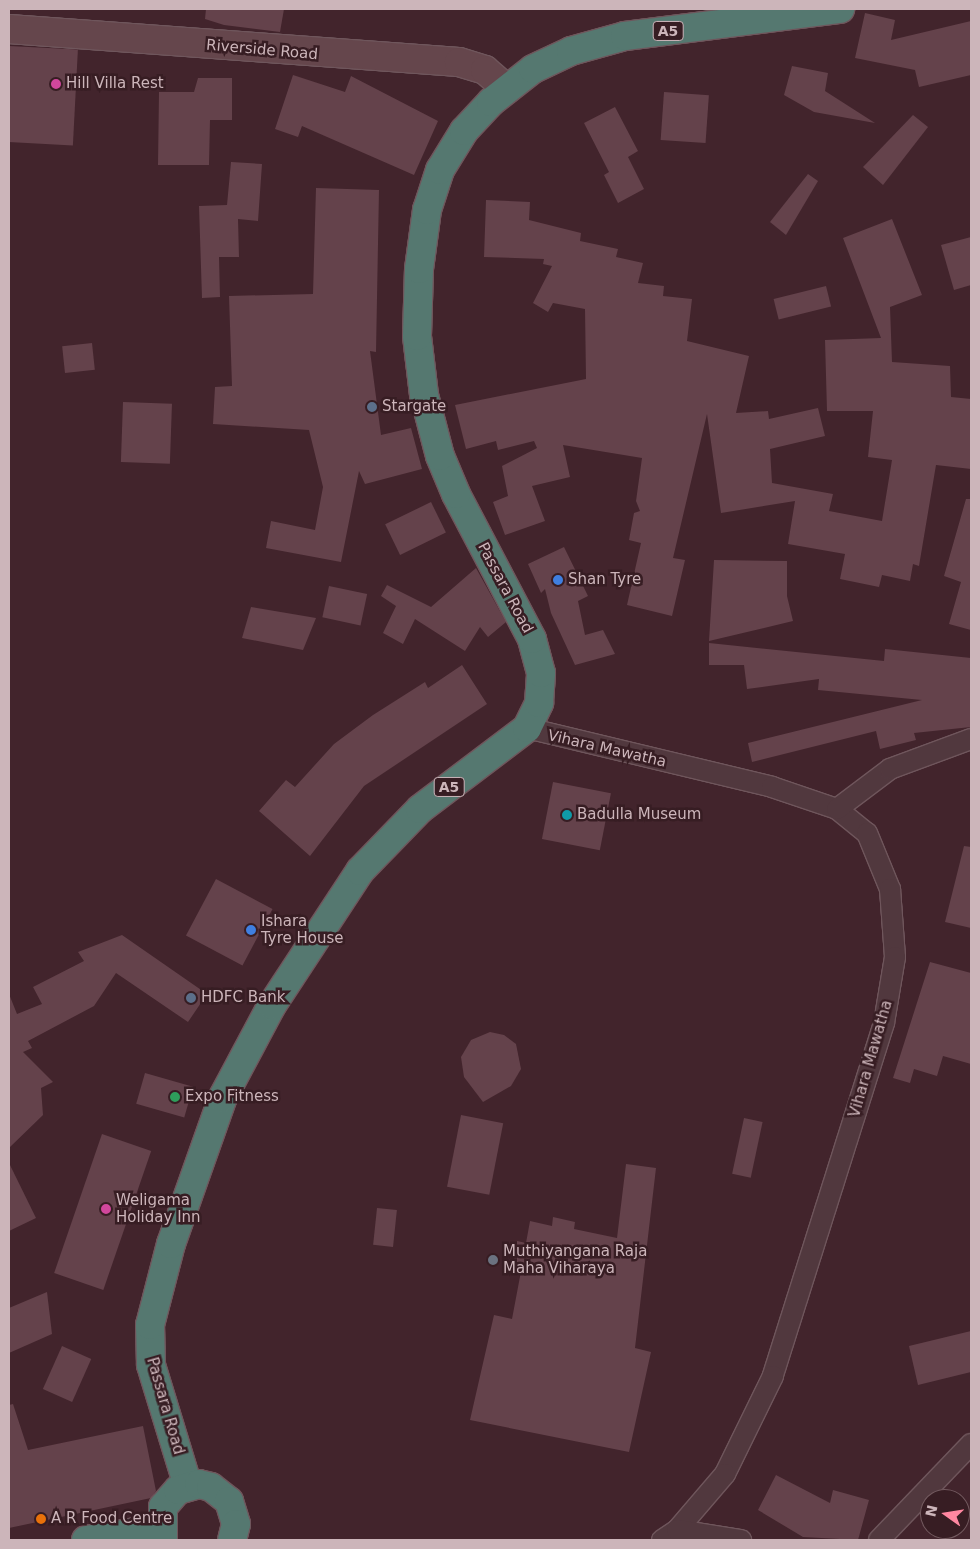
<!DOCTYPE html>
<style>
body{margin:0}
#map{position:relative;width:980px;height:1549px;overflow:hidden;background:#42242c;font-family:"DejaVu Sans",sans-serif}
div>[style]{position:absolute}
.building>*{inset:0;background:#64424b;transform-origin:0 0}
.roads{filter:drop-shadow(1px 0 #6f565c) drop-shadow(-1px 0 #6f565c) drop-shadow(0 1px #6f565c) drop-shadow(0 -1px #6f565c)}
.street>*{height:20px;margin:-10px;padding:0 10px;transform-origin:10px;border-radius:10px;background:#51383e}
.secondary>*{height:28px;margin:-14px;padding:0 14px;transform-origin:14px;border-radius:14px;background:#65464c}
.highway>*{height:28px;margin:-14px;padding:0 14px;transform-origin:14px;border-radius:14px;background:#557870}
.dots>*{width:14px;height:14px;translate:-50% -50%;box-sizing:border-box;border:2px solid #371d23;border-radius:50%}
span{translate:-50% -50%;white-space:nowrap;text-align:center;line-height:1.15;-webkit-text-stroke:5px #371d23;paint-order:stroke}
.shield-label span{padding:1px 4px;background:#371d23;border:1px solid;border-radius:4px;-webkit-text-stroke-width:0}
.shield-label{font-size:14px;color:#ccb5ba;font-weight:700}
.street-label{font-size:15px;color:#ccb5ba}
.poi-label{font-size:15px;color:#ccb5ba}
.left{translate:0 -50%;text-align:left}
.frame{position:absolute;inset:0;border:10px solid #ccb5ba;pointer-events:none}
.north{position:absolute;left:920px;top:1489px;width:50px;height:50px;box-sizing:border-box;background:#371d23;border:1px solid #735a5f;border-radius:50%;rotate:283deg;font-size:14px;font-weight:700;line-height:20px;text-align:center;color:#ccb5ba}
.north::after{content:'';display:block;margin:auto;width:18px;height:22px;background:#ff87a1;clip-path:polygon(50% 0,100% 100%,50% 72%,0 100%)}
</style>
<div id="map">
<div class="building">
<div style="clip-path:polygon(206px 9px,284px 9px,280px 32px,224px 25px,205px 19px)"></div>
<div style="clip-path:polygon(865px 13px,895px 20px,891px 40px,971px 21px,971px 75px,919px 87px,915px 70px,855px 58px)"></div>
<div style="left:9px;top:46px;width:69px;height:96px;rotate:3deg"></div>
<div style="clip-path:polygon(792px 66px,828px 73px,825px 91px,875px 123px,814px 112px,784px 95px)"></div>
<div style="clip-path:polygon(293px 75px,345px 92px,351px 76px,438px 121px,414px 175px,302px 126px,298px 137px,275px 129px)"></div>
<div style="clip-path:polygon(198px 78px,232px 78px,232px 120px,210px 120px,209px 165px,158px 165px,159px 92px,194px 92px)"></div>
<div style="left:664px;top:92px;width:45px;height:48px;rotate:4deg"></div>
<div style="clip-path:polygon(615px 107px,638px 151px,628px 157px,644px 189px,618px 203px,604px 175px,609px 172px,584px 123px)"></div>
<div style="clip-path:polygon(913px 115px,928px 127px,883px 185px,863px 167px)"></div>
<div style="clip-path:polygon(231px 162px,262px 164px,258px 221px,238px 219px,239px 257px,219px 257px,220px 297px,202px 298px,199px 206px,227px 205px)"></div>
<div style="clip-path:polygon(808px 174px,818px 181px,786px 235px,770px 222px)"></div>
<div style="clip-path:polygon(316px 188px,379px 190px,376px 352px,370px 351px,381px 435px,411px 428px,422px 469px,365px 484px,359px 471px,341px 562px,266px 548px,271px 521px,315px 530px,323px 487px,309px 430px,213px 424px,215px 387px,232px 386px,229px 296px,313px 294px)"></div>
<div style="clip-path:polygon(486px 200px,530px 202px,529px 220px,581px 233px,580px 241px,618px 249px,616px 257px,643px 263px,638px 283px,664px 286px,663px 296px,692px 299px,687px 341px,749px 356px,736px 413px,768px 411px,769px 419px,818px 408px,825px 436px,770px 449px,772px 483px,833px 494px,829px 511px,882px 521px,892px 460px,868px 457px,873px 411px,827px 411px,825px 340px,881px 338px,843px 238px,892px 219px,922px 295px,890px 307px,892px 362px,950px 366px,951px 397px,971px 399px,971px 469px,936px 465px,919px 566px,913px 564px,910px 581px,882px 575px,879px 587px,840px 579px,845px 554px,788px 544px,795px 501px,721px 513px,707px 414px,673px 558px,685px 560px,672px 616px,627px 605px,641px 543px,629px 540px,634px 513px,640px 511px,636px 501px,642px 458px,563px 445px,570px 477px,532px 486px,545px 521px,505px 535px,493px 502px,508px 496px,502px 466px,537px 448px,534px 441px,498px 450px,496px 441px,466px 449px,455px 405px,586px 379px,585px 309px,553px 303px,548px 312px,533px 303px,552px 266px,543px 264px,544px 259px,484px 257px)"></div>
<div style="clip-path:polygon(971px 237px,971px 285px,954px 290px,941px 245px)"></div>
<div style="left:826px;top:286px;width:21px;height:54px;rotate:76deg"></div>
<div style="left:92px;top:343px;width:27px;height:30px;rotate:84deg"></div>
<div style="left:123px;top:402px;width:49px;height:60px;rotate:2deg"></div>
<div style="clip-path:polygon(966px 499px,971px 499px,971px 630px,949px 624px,961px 582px,944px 576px)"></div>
<div style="left:431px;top:502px;width:34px;height:51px;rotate:64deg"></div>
<div style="clip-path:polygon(564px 547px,588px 596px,578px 601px,585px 635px,603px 630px,615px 654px,575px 665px,551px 613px,545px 589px,541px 593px,528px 564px)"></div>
<div style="clip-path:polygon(714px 560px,787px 561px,787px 596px,793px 621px,709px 641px)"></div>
<div style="clip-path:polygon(476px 568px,506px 622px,488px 637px,480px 627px,465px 651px,415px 619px,403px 644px,383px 633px,396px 606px,381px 596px,387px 585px,431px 607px)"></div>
<div style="left:329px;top:586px;width:39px;height:32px;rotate:12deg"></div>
<div style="clip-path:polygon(251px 607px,316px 618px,303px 650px,242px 638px)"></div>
<div style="clip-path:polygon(709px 643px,884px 661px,885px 649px,971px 658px,971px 727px,914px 733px,916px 740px,880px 749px,876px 731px,752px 762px,748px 743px,922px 700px,818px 690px,819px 679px,747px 689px,744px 665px,709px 665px)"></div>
<div style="clip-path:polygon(462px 665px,487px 704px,364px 786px,310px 856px,259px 811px,286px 780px,295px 787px,334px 744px,373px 715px,425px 682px,428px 688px)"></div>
<div style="left:553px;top:782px;width:59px;height:58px;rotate:11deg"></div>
<div style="clip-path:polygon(964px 846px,971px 847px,971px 928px,945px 922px)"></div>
<div style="left:216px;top:879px;width:64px;height:64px;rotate:28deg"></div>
<div style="clip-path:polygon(122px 935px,207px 994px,188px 1022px,116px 973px,94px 1006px,28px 1041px,32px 1048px,23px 1052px,53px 1082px,41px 1088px,43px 1115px,9px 1148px,9px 994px,17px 1014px,42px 1004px,33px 987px,84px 961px,78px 952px)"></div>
<div style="clip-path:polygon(930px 962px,971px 973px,971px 1064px,943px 1056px,937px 1076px,914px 1069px,910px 1083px,893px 1078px)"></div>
<div style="clip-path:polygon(490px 1032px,504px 1035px,516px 1044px,521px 1069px,511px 1086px,483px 1102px,464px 1077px,461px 1057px,471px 1040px)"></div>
<div style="left:145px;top:1073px;width:50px;height:32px;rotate:16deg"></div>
<div style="left:461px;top:1115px;width:43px;height:73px;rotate:11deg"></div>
<div style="left:744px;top:1118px;width:19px;height:57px;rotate:12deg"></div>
<div style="left:102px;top:1134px;width:52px;height:147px;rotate:19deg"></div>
<div style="clip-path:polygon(9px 1163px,36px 1218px,9px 1231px)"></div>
<div style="clip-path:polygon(626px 1164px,656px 1168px,635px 1348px,651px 1352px,629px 1452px,470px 1420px,494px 1315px,512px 1319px,522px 1266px,513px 1265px,517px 1241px,526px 1243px,530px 1221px,552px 1226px,553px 1217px,575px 1222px,574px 1229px,617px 1238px)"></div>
<div style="left:377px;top:1208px;width:20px;height:37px;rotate:6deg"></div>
<div style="clip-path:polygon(47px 1292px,52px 1334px,9px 1353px,9px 1308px)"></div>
<div style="clip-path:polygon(971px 1331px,971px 1372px,918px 1385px,909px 1346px)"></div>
<div style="left:62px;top:1346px;width:32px;height:47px;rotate:24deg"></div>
<div style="clip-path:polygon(13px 1404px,28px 1450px,143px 1426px,156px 1491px,151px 1498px,9px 1528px,9px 1405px)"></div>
<div style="clip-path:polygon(776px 1475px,830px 1503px,833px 1490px,869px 1500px,858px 1540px,803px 1537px,758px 1510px)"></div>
</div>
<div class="roads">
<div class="street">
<div style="left:527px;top:728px;width:252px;rotate:13.5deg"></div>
<div style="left:772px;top:787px;width:69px;rotate:18.7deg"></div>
<div style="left:837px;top:809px;width:38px;rotate:39deg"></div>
<div style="left:867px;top:833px;width:61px;rotate:67.7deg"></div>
<div style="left:890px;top:889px;width:68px;rotate:85.8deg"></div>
<div style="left:895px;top:957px;width:67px;rotate:99.5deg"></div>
<div style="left:884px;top:1023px;width:370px;rotate:107.5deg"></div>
<div style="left:773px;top:1376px;width:109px;rotate:116.1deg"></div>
<div style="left:725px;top:1474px;width:74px;rotate:130.6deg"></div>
<div style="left:677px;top:1530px;width:18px;rotate:146deg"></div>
<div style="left:837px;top:809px;width:66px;rotate:-37deg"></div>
<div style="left:890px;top:769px;width:86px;rotate:-20.3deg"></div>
<div style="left:677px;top:1530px;width:65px;rotate:8.9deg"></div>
<div style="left:879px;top:1540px;width:133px;rotate:-46.2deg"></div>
</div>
<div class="secondary">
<div style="left:9px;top:29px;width:451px;rotate:4.2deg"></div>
<div style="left:459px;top:62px;width:27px;rotate:17deg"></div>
<div style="left:485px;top:70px;width:29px;rotate:41deg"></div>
</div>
<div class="highway">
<div style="left:188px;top:1486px;width:127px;rotate:-107deg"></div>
<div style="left:151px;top:1365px;width:40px;rotate:-91.4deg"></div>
<div style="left:150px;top:1325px;width:84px;rotate:-75.5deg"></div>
<div style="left:171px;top:1244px;width:156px;rotate:-70.5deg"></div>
<div style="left:223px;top:1097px;width:104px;rotate:-62deg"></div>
<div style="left:272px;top:1005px;width:160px;rotate:-56.7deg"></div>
<div style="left:360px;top:871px;width:86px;rotate:-45.9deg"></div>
<div style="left:420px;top:809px;width:134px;rotate:-37.1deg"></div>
<div style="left:527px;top:728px;width:28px;rotate:-64deg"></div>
<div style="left:539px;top:703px;width:30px;rotate:-86deg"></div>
<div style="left:541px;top:673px;width:35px;rotate:-105deg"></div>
<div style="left:532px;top:639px;width:164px;rotate:-117.7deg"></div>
<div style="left:456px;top:494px;width:41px;rotate:-112.8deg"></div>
<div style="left:440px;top:456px;width:63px;rotate:-104.7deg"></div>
<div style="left:424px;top:395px;width:59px;rotate:-96.8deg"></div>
<div style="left:417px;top:336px;width:67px;rotate:-88.3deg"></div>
<div style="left:419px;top:269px;width:60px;rotate:-82.3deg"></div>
<div style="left:427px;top:210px;width:42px;rotate:-72deg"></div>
<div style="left:440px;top:170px;width:46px;rotate:-58.4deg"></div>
<div style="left:464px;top:131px;width:40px;rotate:-47deg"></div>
<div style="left:491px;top:102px;width:53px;rotate:-38.2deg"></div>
<div style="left:533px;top:69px;width:42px;rotate:-25.3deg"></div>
<div style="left:571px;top:51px;width:56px;rotate:-15.5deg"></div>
<div style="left:625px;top:36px;width:217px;rotate:-7.2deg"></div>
<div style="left:86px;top:1540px;width:75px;rotate:-9.2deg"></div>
<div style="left:163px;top:1540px;width:33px;rotate:-90deg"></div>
<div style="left:163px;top:1507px;width:23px;rotate:-49deg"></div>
<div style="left:178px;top:1490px;width:22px;rotate:-16deg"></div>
<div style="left:199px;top:1484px;width:12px;rotate:14deg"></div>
<div style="left:211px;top:1487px;width:23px;rotate:38deg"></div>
<div style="left:229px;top:1501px;width:24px;rotate:73deg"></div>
<div style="left:236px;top:1524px;width:16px;rotate:104deg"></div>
</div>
</div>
<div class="dots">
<div style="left:56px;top:84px;background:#d1479c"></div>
<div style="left:372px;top:407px;background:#5c6f8a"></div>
<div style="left:558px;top:580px;background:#3f7fe0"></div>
<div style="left:567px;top:815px;background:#0f9aa8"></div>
<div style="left:251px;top:930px;background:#3f7fe0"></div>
<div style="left:191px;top:998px;background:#5c6f8a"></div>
<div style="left:175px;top:1097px;background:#2e9e5b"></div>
<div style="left:106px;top:1209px;background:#d1479c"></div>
<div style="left:493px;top:1260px;background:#6b7280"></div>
<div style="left:41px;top:1519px;background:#e8710a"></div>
</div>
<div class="shield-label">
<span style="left:668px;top:31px">A5</span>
<span style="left:449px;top:787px">A5</span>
</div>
<div class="street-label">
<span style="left:262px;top:50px;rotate:5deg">Riverside Road</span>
<span style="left:505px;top:588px;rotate:62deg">Passara Road</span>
<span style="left:607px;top:749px;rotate:13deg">Vihara Mawatha</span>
<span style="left:871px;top:1059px;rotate:-74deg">Vihara Mawatha</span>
<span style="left:165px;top:1406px;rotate:74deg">Passara Road</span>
</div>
<div class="poi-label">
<span class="left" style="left:66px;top:84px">Hill Villa Rest</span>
<span class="left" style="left:382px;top:407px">Stargate</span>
<span class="left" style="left:568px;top:580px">Shan Tyre</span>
<span class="left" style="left:577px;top:815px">Badulla Museum</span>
<span class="left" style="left:261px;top:930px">Ishara<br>Tyre House</span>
<span class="left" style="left:201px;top:998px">HDFC Bank</span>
<span class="left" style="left:185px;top:1097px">Expo Fitness</span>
<span class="left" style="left:116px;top:1209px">Weligama<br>Holiday Inn</span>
<span class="left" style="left:503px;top:1260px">Muthiyangana Raja<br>Maha Viharaya</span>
<span class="left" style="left:51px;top:1519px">A R Food Centre</span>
</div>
<div class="frame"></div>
<div class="north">N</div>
</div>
